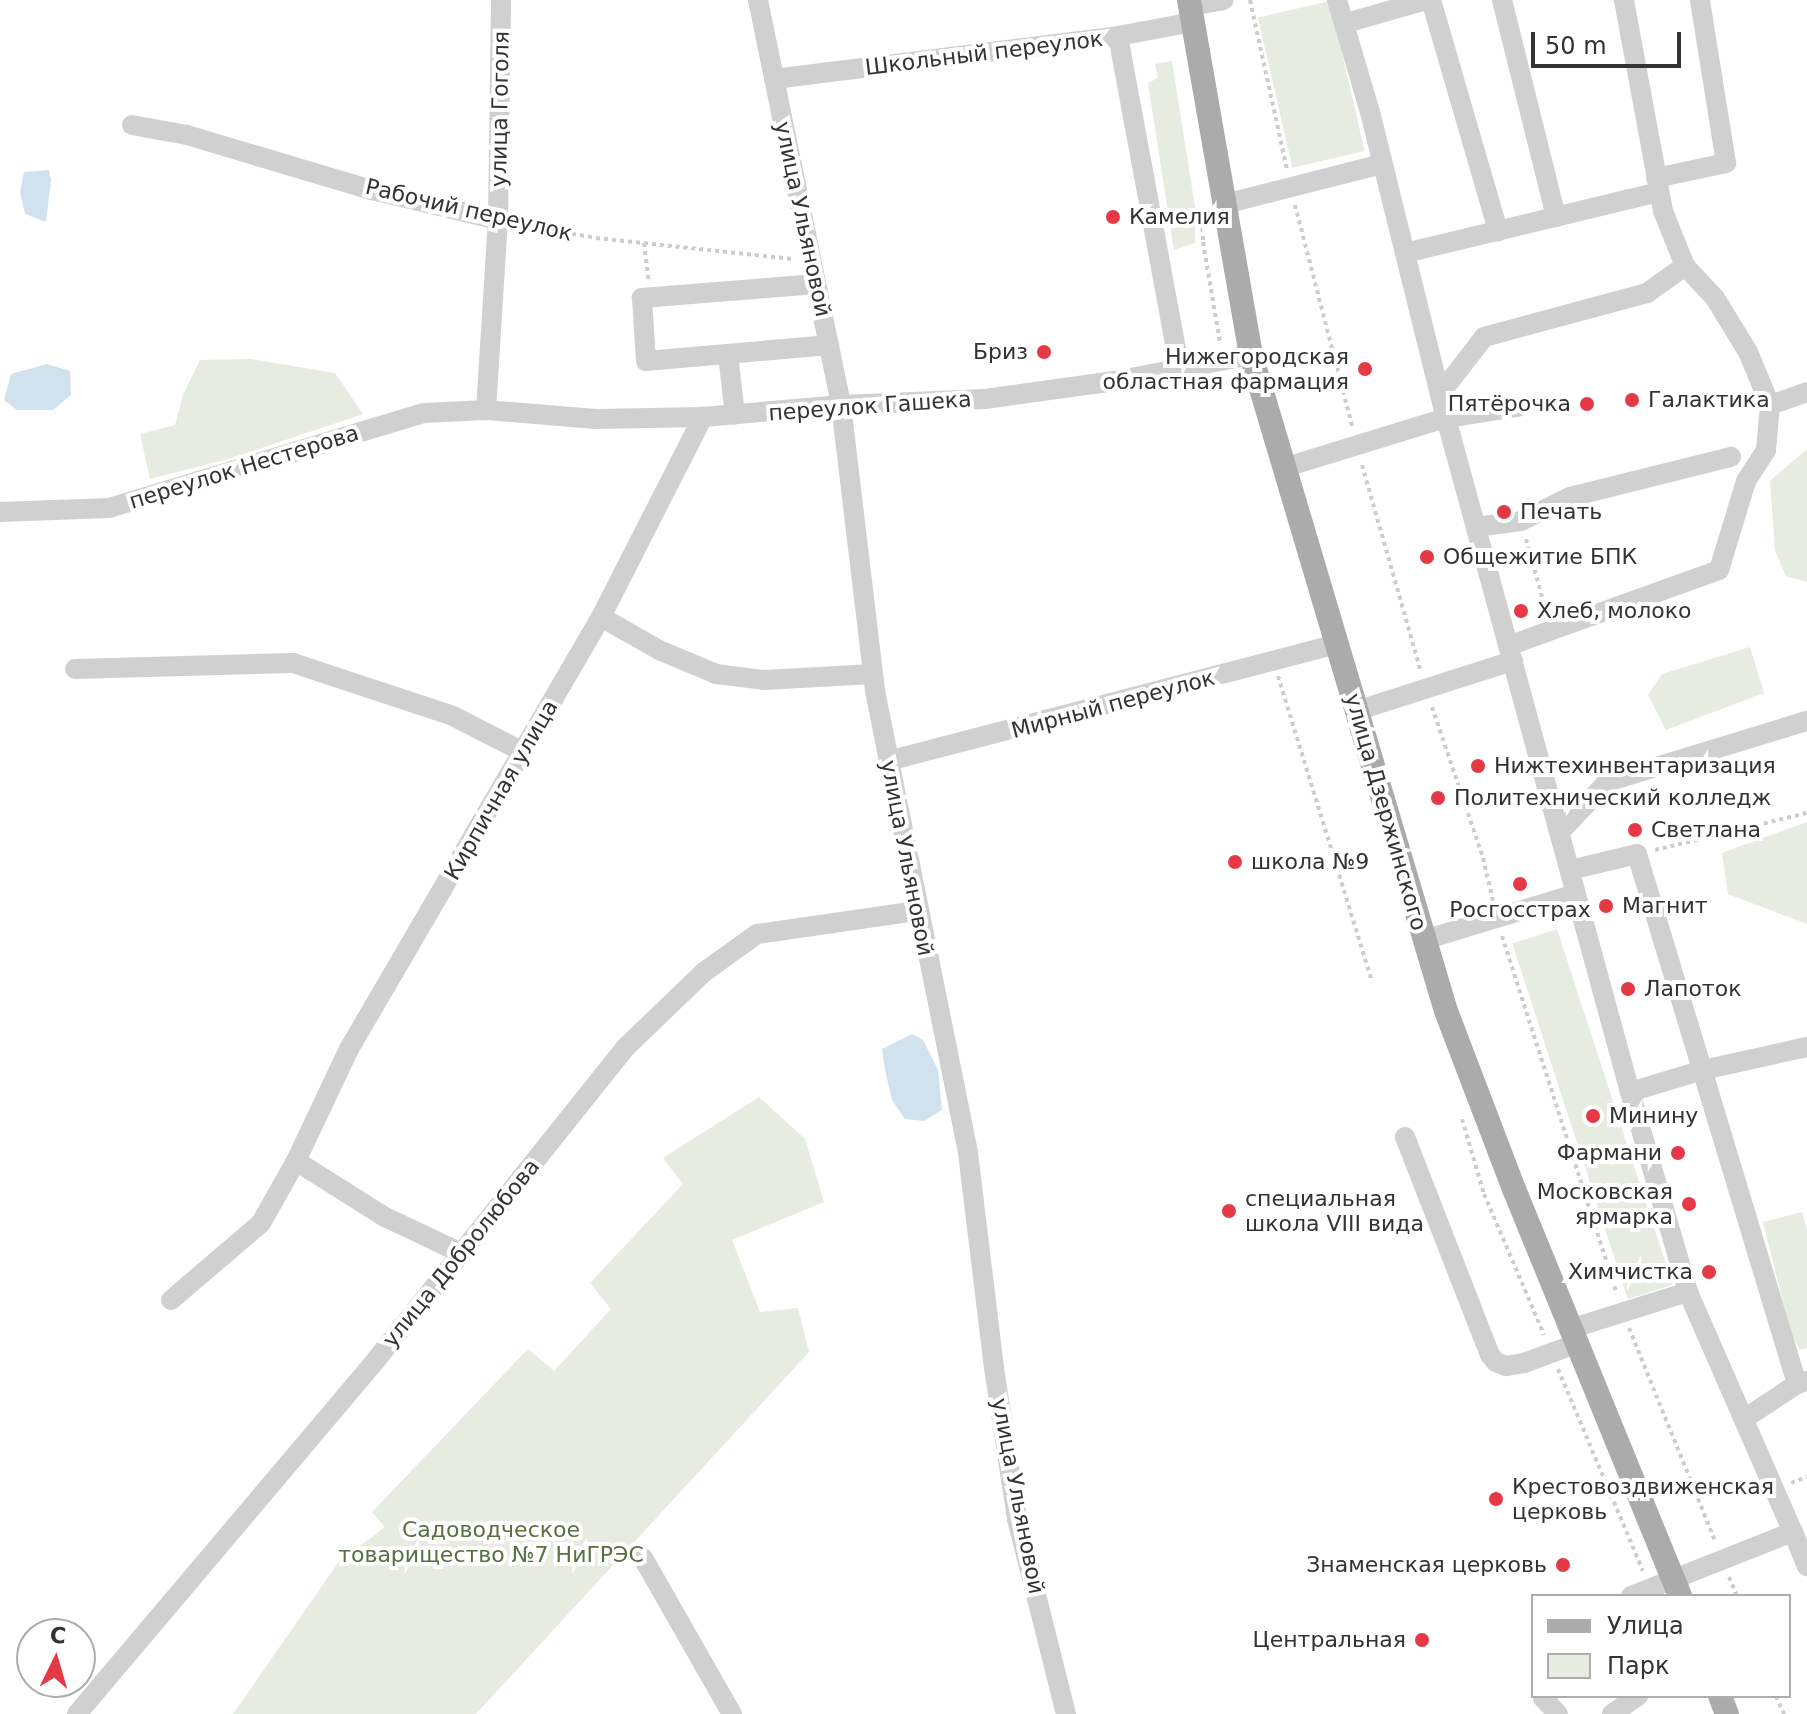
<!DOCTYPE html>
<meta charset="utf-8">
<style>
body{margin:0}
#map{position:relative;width:1807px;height:1714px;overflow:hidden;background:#fff;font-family:"DejaVu Sans",sans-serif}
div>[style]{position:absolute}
.green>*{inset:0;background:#e6ecdf;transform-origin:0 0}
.water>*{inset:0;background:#cfe2ee}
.path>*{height:4px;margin-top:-2px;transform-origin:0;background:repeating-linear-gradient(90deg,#cdcdcd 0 4px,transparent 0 8px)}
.minor>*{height:20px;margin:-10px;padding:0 10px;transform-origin:10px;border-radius:10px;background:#d0d0d0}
.major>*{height:24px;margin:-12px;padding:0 12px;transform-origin:12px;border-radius:12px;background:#ababab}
.dots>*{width:22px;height:22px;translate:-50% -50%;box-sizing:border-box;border:4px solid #fff;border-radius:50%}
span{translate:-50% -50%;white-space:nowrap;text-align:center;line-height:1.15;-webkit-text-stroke:8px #fff;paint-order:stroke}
.street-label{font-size:22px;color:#333}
.poi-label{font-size:22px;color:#333}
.left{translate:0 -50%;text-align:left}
.right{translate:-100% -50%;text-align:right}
.park-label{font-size:22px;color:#56703f}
.legend{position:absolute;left:1531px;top:1594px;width:260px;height:104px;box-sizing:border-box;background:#fff;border:2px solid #adadad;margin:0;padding:10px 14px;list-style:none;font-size:24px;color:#333}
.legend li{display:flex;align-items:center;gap:16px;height:40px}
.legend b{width:40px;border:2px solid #adadad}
.north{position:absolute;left:16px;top:1618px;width:80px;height:80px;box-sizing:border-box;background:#fff;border:2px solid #adadad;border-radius:50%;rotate:5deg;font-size:22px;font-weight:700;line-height:32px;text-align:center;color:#333}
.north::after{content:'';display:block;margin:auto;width:28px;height:36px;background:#e63946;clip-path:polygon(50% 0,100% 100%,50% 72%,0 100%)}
.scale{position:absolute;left:1531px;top:32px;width:150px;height:36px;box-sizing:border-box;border:4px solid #333;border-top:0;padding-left:10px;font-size:24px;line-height:28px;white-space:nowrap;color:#333;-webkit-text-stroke:6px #fff;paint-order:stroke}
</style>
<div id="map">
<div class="green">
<div style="left:1330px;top:1px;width:154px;height:74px;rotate:77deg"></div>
<div style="clip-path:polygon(1172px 61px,1195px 207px,1195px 243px,1174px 250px,1148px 83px,1158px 78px,1155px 64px)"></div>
<div style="clip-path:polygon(251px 359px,335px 373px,363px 414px,235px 457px,150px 479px,140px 434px,175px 425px,183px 395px,200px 360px)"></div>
<div style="clip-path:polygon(1807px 449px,1807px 582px,1786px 576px,1775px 551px,1770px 481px)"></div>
<div style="clip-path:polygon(1750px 647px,1764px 693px,1666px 730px,1648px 695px,1662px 674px)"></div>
<div style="clip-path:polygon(1807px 822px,1807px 924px,1728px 894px,1722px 853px)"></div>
<div style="left:1557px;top:929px;width:374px;height:47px;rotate:72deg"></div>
<div style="clip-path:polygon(759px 1097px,805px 1139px,824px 1202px,732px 1240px,760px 1312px,798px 1308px,809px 1352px,476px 1714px,233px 1714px,338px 1563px,385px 1527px,372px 1512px,528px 1349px,554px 1371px,611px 1309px,590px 1283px,683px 1184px,663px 1158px)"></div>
<div style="clip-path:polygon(1802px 1212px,1807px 1230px,1807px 1348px,1800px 1350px,1791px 1334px,1763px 1222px)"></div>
</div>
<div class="water">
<div style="clip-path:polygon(49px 170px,51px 180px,46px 222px,25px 214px,20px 192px,24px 172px)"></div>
<div style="clip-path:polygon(47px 364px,70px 371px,71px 395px,53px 410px,17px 410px,4px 400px,11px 374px)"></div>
<div style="clip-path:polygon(912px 1034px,923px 1040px,938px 1070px,942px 1110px,924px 1121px,905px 1119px,892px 1100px,885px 1070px,882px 1049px)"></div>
</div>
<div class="path">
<div style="left:1250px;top:0;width:174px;rotate:77.7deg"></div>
<div style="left:1295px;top:205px;width:231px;rotate:75.5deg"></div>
<div style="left:1202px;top:212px;width:30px;rotate:88deg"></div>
<div style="left:1203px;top:242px;width:101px;rotate:80.4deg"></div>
<div style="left:517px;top:224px;width:80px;rotate:10deg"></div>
<div style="left:596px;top:238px;width:198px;rotate:6.1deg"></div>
<div style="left:644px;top:243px;width:38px;rotate:83deg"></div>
<div style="left:1362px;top:465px;width:215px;rotate:74.1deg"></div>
<div style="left:1526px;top:539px;width:75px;rotate:74.5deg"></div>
<div style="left:1278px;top:676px;width:317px;rotate:72.9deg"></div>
<div style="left:1432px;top:707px;width:159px;rotate:71.3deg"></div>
<div style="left:1483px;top:858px;width:44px;rotate:76.9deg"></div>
<div style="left:1655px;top:850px;width:156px;rotate:-13.7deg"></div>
<div style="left:1502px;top:936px;width:376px;rotate:72.2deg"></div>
<div style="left:1462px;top:1119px;width:78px;rotate:73.7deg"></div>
<div style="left:1484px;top:1194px;width:153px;rotate:66.9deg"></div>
<div style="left:1629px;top:1328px;width:232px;rotate:68deg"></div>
<div style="left:1558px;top:1369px;width:219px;rotate:67.2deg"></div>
<div style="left:1791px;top:1483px;width:17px;rotate:-21deg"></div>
<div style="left:1729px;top:1577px;width:21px;rotate:67deg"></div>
<div style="left:1776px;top:1696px;width:20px;rotate:66deg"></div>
</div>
<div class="minor">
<div style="left:758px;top:0;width:413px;rotate:78.4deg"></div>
<div style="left:841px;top:405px;width:288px;rotate:83.2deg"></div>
<div style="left:875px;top:691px;width:471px;rotate:78.6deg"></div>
<div style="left:968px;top:1153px;width:217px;rotate:83.1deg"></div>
<div style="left:994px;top:1368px;width:153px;rotate:81.3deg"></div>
<div style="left:1017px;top:1519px;width:201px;rotate:75.9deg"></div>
<div style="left:1337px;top:0;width:117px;rotate:73.6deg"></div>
<div style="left:1370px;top:112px;width:315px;rotate:76.1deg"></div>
<div style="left:1446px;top:418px;width:72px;rotate:-8.8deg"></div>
<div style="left:1431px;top:0;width:241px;rotate:73.8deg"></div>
<div style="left:1502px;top:0;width:224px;rotate:76deg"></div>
<div style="left:1190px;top:6px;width:34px;rotate:-10deg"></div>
<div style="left:1346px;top:23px;width:84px;rotate:-15.9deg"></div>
<div style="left:1118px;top:36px;width:339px;rotate:79.5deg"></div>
<div style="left:774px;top:79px;width:347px;rotate:-7.1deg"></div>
<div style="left:1118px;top:36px;width:76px;rotate:-10.6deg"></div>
<div style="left:132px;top:125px;width:56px;rotate:10.3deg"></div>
<div style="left:187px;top:135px;width:193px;rotate:16.6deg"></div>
<div style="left:372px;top:190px;width:130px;rotate:13.4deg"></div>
<div style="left:1656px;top:178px;width:72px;rotate:-12.1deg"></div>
<div style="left:1726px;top:163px;width:165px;rotate:-99.1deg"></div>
<div style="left:1225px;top:204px;width:162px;rotate:-14.3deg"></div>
<div style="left:1405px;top:253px;width:261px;rotate:-13.5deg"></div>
<div style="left:816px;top:284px;width:175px;rotate:175.4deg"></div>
<div style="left:642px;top:298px;width:63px;rotate:86.4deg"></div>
<div style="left:646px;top:361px;width:184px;rotate:-5deg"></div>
<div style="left:728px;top:354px;width:61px;rotate:83.5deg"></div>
<div style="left:1440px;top:394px;width:72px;rotate:-52.3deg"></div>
<div style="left:1484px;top:337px;width:169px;rotate:-15.1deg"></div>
<div style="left:1647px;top:293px;width:47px;rotate:-35.4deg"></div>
<div style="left:1770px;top:405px;width:39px;rotate:-19deg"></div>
<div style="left:486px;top:410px;width:190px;rotate:-86.4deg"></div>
<div style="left:498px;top:220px;width:220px;rotate:-89.2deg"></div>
<div style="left:1283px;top:468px;width:170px;rotate:-17.1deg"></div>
<div style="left:1446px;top:418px;width:699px;rotate:74.73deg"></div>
<div style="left:1630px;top:1092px;width:76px;rotate:-16.8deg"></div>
<div style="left:1703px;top:1070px;width:107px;rotate:-12.5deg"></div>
<div style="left:0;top:512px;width:109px;rotate:-2.1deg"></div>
<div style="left:109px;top:508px;width:329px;rotate:-16.8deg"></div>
<div style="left:424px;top:413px;width:62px;rotate:-2.8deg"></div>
<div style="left:486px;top:410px;width:110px;rotate:4.7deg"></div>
<div style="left:596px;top:419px;width:107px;rotate:-1.1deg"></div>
<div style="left:703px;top:417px;width:139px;rotate:-5deg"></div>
<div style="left:841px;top:405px;width:144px;rotate:-2.4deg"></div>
<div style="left:985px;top:399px;width:131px;rotate:-7.9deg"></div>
<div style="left:1115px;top:381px;width:138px;rotate:-10.8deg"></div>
<div style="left:1476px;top:527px;width:45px;rotate:-7.6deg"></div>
<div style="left:1521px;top:521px;width:55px;rotate:-26.1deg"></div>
<div style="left:1570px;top:497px;width:166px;rotate:-14deg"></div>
<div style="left:601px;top:617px;width:67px;rotate:29.6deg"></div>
<div style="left:659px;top:650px;width:62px;rotate:22.8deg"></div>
<div style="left:716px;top:674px;width:48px;rotate:7.1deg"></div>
<div style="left:764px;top:680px;width:109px;rotate:-3.2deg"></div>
<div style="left:1508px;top:646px;width:224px;rotate:-19.8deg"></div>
<div style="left:1719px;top:570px;width:93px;rotate:-73.1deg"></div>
<div style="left:1746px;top:481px;width:37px;rotate:-57deg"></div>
<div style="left:1766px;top:450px;width:45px;rotate:-84.9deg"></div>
<div style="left:1770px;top:405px;width:57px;rotate:-112.5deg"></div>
<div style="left:1748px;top:352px;width:63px;rotate:-121.4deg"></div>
<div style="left:1715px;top:298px;width:44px;rotate:-133.2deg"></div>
<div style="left:1685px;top:266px;width:59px;rotate:-111.8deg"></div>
<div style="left:1663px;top:211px;width:215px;rotate:-100.5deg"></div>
<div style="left:75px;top:669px;width:218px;rotate:-1.6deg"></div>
<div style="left:293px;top:663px;width:169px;rotate:18.3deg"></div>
<div style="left:453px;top:716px;width:79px;rotate:27.2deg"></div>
<div style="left:1356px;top:711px;width:165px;rotate:-17.7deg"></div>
<div style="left:888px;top:761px;width:463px;rotate:-14.6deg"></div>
<div style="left:1561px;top:831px;width:67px;rotate:-46.8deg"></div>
<div style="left:1607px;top:782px;width:209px;rotate:-17deg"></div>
<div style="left:1570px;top:870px;width:69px;rotate:-13.4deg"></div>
<div style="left:1637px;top:854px;width:554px;rotate:73.2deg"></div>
<div style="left:1424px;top:940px;width:158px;rotate:-16.9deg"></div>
<div style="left:1630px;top:1092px;width:208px;rotate:73.8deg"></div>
<div style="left:1688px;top:1292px;width:262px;rotate:66.4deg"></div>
<div style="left:1405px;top:1137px;width:234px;rotate:68.7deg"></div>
<div style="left:1490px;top:1355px;width:9px;rotate:49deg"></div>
<div style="left:1496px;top:1362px;width:11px;rotate:22deg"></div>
<div style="left:1506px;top:1366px;width:18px;rotate:-9deg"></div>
<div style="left:1524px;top:1363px;width:58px;rotate:-20.3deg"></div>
<div style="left:296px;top:1161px;width:105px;rotate:32.2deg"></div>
<div style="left:385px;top:1217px;width:84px;rotate:25.3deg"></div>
<div style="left:171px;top:1300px;width:118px;rotate:-40.5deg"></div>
<div style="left:261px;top:1223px;width:71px;rotate:-60.6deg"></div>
<div style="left:296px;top:1161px;width:124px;rotate:-64.7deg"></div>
<div style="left:349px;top:1049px;width:500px;rotate:-59.74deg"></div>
<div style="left:601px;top:617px;width:225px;rotate:-63deg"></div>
<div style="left:1573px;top:1328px;width:121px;rotate:-17.4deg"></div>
<div style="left:1744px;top:1419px;width:64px;rotate:-33.4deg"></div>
<div style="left:1797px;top:1384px;width:10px;rotate:-17deg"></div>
<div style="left:643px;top:1558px;width:180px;rotate:60.3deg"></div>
<div style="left:1631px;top:1596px;width:174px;rotate:-21.6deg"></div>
<div style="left:1793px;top:1532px;width:37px;rotate:68deg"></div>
<div style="left:1543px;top:1698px;width:22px;rotate:47deg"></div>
<div style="left:77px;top:1714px;width:463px;rotate:-49.8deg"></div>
<div style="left:376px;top:1360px;width:399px;rotate:-51.4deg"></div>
<div style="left:625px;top:1048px;width:110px;rotate:-43.9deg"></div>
<div style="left:704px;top:972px;width:65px;rotate:-35.6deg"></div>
<div style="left:757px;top:934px;width:162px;rotate:-8.2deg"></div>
<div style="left:1612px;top:1714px;width:32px;rotate:-35deg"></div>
</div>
<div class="major">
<div style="left:1189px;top:0;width:360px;rotate:80.1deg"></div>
<div style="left:1251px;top:355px;width:684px;rotate:73.45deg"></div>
<div style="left:1446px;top:1011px;width:191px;rotate:69.1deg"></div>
<div style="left:1514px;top:1189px;width:440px;rotate:67.8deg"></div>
<div style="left:1720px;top:1696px;width:19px;rotate:69deg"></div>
</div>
<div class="dots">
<div style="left:1113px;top:217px;background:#e63946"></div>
<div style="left:1044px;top:352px;background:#e63946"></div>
<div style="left:1365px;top:369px;background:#e63946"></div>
<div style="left:1632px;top:400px;background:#e63946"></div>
<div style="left:1587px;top:404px;background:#e63946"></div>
<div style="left:1504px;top:512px;background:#e63946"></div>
<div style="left:1427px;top:557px;background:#e63946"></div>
<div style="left:1521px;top:611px;background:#e63946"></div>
<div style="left:1478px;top:766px;background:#e63946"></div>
<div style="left:1438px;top:798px;background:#e63946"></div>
<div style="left:1635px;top:830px;background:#e63946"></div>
<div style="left:1235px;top:862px;background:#e63946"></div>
<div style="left:1520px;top:884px;background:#e63946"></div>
<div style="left:1606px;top:906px;background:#e63946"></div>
<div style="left:1628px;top:989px;background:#e63946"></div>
<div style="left:1593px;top:1116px;background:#e63946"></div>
<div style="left:1678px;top:1153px;background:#e63946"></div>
<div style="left:1689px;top:1204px;background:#e63946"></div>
<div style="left:1229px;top:1211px;background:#e63946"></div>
<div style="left:1709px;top:1272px;background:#e63946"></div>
<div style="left:1496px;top:1499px;background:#e63946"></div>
<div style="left:1563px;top:1565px;background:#e63946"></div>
<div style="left:1422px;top:1640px;background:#e63946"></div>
</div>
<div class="street-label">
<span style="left:984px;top:53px;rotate:-7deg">Школьный переулок</span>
<span style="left:500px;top:109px;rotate:-89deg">улица Гоголя</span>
<span style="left:469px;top:210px;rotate:13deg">Рабочий переулок</span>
<span style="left:803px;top:219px;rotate:78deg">улица Ульяновой</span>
<span style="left:870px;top:406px;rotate:-4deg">переулок Гашека</span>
<span style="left:244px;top:467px;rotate:-17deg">переулок Нестерова</span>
<span style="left:1113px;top:704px;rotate:-15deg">Мирный переулок</span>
<span style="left:501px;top:790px;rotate:-60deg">Кирпичная улица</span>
<span style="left:1386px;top:812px;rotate:74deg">улица Дзержинского</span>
<span style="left:907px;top:858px;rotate:79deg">улица Ульяновой</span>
<span style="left:461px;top:1253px;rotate:-51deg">улица Добролюбова</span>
<span style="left:1018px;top:1496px;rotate:79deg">улица Ульяновой</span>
</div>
<div class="poi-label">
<span class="left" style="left:1129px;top:217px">Камелия</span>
<span class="right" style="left:1028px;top:352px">Бриз</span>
<span class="right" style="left:1349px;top:369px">Нижегородская<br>областная фармация</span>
<span class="left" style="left:1648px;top:400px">Галактика</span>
<span class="right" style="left:1571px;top:404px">Пятёрочка</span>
<span class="left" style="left:1520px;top:512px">Печать</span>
<span class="left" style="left:1443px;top:557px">Общежитие БПК</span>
<span class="left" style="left:1537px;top:611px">Хлеб, молоко</span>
<span class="left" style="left:1494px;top:766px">Нижтехинвентаризация</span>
<span class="left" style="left:1454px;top:798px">Политехнический колледж</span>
<span class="left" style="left:1651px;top:830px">Светлана</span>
<span class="left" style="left:1251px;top:862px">школа №9</span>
<span class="left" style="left:1622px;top:906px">Магнит</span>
<span style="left:1520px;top:910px">Росгосстрах</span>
<span class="left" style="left:1644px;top:989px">Лапоток</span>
<span class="left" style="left:1609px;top:1116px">Минину</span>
<span class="right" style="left:1662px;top:1153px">Фармани</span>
<span class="right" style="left:1673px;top:1204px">Московская<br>ярмарка</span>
<span class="left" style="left:1245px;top:1211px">специальная<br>школа VIII вида</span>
<span class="right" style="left:1693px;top:1272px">Химчистка</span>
<span class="left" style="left:1512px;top:1499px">Крестовоздвиженская<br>церковь</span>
<span class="right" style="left:1547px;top:1565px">Знаменская церковь</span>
<span class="right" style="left:1406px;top:1640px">Центральная</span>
</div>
<div class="park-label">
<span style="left:491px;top:1542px">Садоводческое<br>товарищество №7 НиГРЭС</span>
</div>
<ul class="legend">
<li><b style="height:10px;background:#ababab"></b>Улица</li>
<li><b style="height:22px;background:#e6ecdf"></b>Парк</li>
</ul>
<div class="north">С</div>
<div class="scale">50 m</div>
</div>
